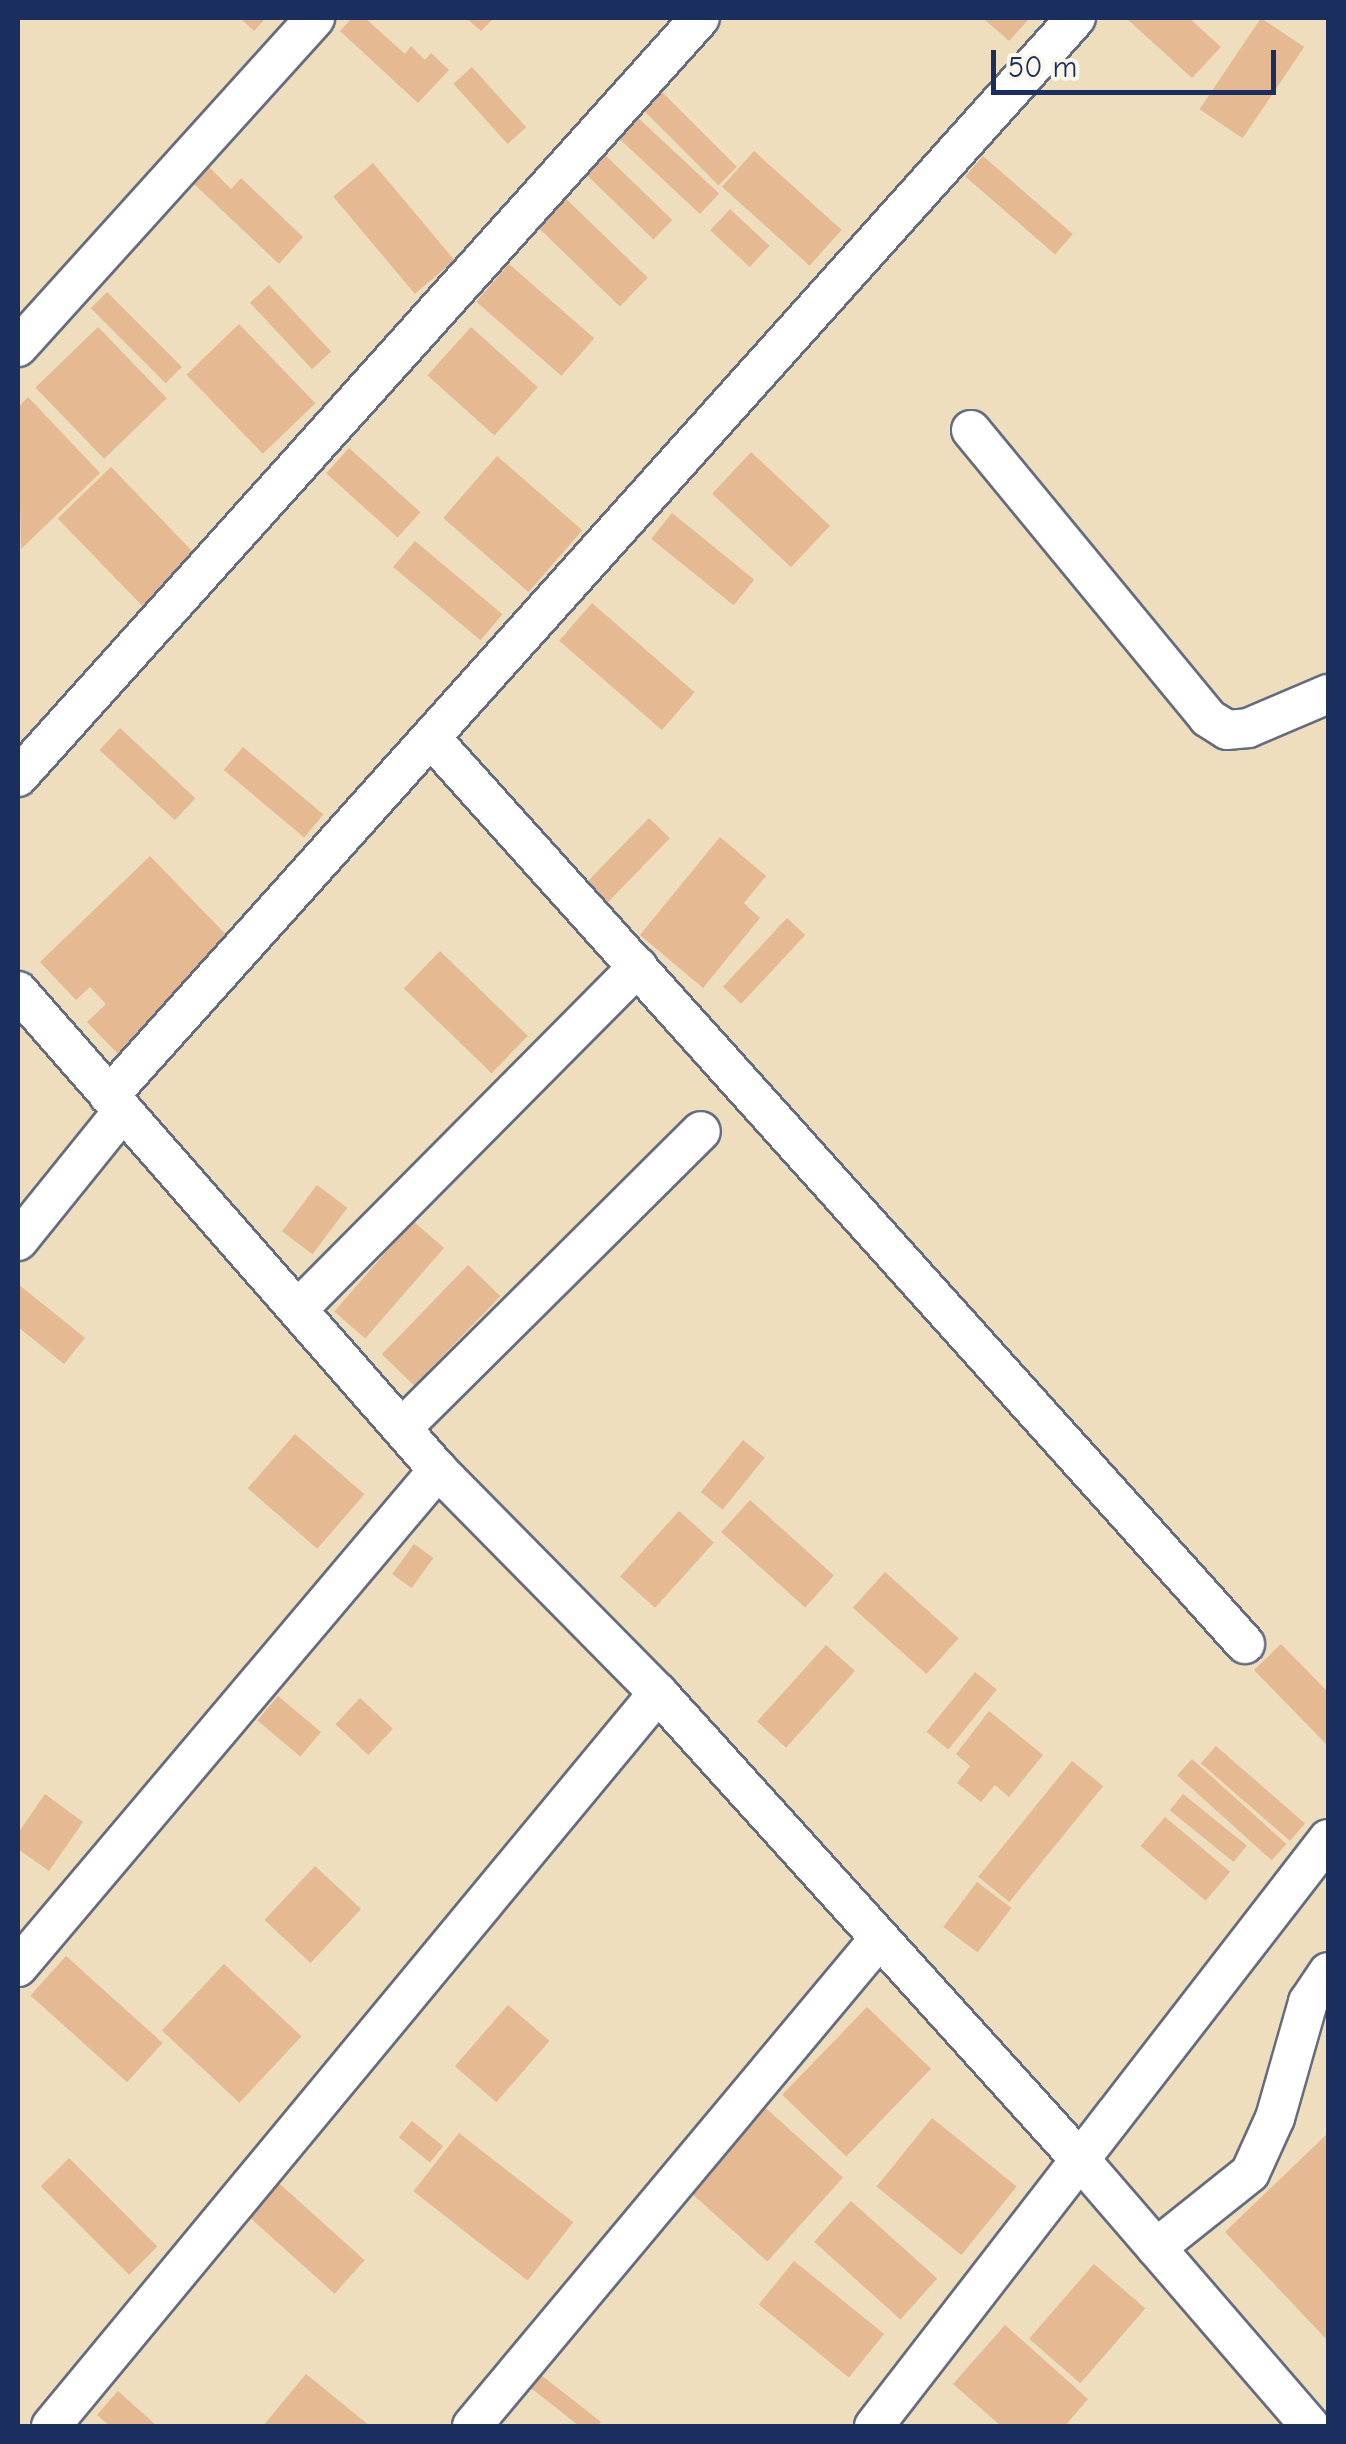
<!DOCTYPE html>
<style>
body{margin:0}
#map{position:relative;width:1346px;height:2444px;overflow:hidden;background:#eedebd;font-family:"Comic Neue",sans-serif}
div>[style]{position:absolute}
.building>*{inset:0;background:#e5b991;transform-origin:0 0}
.roads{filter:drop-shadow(2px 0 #656c7f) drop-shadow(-2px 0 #656c7f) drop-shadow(0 2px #656c7f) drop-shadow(0 -2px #656c7f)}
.minor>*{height:38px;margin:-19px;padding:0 19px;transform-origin:19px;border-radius:19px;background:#fff}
span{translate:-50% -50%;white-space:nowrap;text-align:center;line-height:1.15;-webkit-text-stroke:9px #fbf7ec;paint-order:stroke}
.frame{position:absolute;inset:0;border:20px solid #1b2f5e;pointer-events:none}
.scale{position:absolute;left:991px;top:50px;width:285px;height:45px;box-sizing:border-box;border:5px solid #1b2f5e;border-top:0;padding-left:12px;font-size:30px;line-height:35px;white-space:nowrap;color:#1b2f5e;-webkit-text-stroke:8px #fbf7ec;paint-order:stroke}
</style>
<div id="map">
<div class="building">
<div style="clip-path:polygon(266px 18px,254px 31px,242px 20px,244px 18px)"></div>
<div style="clip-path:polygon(352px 18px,365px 18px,405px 54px,411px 46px,425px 60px,431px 53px,449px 70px,418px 103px,340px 31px)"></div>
<div style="clip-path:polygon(466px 18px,494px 18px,481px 31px)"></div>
<div style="clip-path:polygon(983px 18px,1030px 18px,1009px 41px)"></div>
<div style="clip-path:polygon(1126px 18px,1189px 18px,1221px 47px,1192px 78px)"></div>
<div style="left:1261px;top:18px;width:52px;height:110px;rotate:34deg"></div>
<div style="left:472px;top:67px;width:81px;height:25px;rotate:48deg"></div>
<div style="left:659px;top:89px;width:110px;height:26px;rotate:45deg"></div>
<div style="left:635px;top:115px;width:115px;height:28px;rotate:43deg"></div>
<div style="left:754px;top:151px;width:118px;height:48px;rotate:42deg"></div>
<div style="left:604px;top:154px;width:95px;height:27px;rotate:44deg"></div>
<div style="left:983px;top:156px;width:119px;height:27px;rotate:41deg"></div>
<div style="left:373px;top:163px;width:127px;height:52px;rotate:50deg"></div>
<div style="clip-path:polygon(209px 167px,231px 189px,241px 178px,303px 237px,279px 264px,194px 184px)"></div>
<div style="left:560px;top:193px;width:122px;height:40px;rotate:44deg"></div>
<div style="left:730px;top:209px;width:54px;height:29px;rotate:43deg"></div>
<div style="left:509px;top:264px;width:113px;height:50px;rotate:41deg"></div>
<div style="left:269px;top:285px;width:91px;height:26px;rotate:47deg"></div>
<div style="left:107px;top:292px;width:106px;height:23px;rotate:45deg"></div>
<div style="left:239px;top:324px;width:110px;height:73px;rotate:46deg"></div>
<div style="left:98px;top:327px;width:99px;height:87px;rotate:46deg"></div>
<div style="left:471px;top:327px;width:90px;height:65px;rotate:42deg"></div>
<div style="clip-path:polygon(28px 397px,100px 473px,21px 549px,18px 407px)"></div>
<div style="left:349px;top:448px;width:96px;height:34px;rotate:42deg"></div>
<div style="left:751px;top:452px;width:108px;height:57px;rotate:43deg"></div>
<div style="left:497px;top:456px;width:113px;height:82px;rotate:41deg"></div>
<div style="left:111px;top:467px;width:124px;height:74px;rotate:46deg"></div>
<div style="left:672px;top:513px;width:106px;height:33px;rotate:39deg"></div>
<div style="left:415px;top:541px;width:114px;height:34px;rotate:40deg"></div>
<div style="left:592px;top:603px;width:136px;height:50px;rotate:41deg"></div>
<div style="left:120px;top:728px;width:103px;height:30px;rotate:43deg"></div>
<div style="left:243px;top:747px;width:105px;height:30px;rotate:40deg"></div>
<div style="left:649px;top:818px;width:29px;height:95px;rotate:44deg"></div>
<div style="clip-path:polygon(720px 837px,766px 876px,744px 903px,760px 918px,703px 988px,640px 935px)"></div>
<div style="clip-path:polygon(150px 856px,237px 946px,122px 1058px,87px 1022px,106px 1004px,90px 987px,76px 1000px,40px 962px)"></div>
<div style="left:787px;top:918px;width:25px;height:94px;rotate:43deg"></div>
<div style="left:440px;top:951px;width:122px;height:52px;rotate:44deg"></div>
<div style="left:317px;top:1185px;width:38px;height:58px;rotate:37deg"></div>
<div style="left:413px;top:1221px;width:41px;height:120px;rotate:41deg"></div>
<div style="left:468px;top:1265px;width:45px;height:124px;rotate:44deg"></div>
<div style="clip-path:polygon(18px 1284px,85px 1338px,64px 1364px,18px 1327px)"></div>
<div style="left:295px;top:1434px;width:92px;height:72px;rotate:41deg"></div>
<div style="left:743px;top:1440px;width:28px;height:67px;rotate:39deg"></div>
<div style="left:750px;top:1500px;width:113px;height:43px;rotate:42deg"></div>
<div style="left:679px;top:1511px;width:47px;height:88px;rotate:42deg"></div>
<div style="left:414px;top:1544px;width:24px;height:37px;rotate:36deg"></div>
<div style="left:885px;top:1572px;width:99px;height:48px;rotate:42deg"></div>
<div style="clip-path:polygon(1281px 1644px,1328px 1692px,1328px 1746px,1254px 1670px)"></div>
<div style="left:826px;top:1645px;width:39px;height:103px;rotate:42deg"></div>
<div style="left:975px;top:1672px;width:28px;height:77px;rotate:39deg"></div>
<div style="left:278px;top:1696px;width:56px;height:32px;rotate:40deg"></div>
<div style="left:360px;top:1698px;width:45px;height:36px;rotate:43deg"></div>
<div style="clip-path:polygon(989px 1711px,1043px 1755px,1009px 1797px,995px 1785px,981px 1802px,957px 1783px,970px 1766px,956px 1754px)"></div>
<div style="left:1216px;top:1746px;width:118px;height:23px;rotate:41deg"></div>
<div style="left:1192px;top:1759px;width:127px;height:22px;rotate:42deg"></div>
<div style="left:1072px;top:1761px;width:40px;height:149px;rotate:39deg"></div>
<div style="clip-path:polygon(45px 1794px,83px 1822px,49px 1871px,18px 1849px,18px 1833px)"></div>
<div style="left:1183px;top:1794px;width:82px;height:21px;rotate:39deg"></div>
<div style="left:1165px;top:1817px;width:85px;height:38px;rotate:40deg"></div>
<div style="left:315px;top:1866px;width:63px;height:74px;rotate:43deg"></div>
<div style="left:977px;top:1882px;width:43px;height:56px;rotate:37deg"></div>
<div style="left:66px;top:1956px;width:130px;height:53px;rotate:42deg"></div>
<div style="left:224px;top:1964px;width:106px;height:91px;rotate:43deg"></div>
<div style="left:508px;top:2005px;width:55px;height:81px;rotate:41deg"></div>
<div style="left:867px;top:2007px;width:89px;height:122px;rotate:44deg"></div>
<div style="left:759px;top:2102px;width:113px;height:113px;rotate:42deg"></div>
<div style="left:932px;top:2118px;width:109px;height:88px;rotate:39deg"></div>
<div style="left:412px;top:2121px;width:40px;height:21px;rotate:39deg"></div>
<div style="left:459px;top:2133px;width:145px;height:74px;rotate:38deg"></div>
<div style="clip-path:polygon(1328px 2133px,1328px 2341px,1225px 2232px)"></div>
<div style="left:69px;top:2158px;width:125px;height:40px;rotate:45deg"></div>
<div style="left:271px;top:2176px;width:126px;height:45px;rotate:42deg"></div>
<div style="left:851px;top:2201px;width:116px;height:55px;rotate:42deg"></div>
<div style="left:794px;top:2261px;width:116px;height:56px;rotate:39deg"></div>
<div style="left:1094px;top:2264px;width:68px;height:99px;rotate:41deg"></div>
<div style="clip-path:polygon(1005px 2325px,1088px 2399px,1065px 2426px,1001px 2426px,953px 2384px)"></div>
<div style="clip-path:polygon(306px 2374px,370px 2426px,263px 2426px)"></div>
<div style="clip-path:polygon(541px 2375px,601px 2422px,597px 2426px,579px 2426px,531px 2388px)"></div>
<div style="clip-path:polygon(118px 2391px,157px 2426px,110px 2426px,97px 2415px)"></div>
</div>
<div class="roads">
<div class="minor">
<div style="left:18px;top:347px;width:443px;rotate:-47.9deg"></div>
<div style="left:971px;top:430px;width:373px;rotate:50.5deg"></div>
<div style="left:1208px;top:718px;width:22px;rotate:32deg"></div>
<div style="left:1227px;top:730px;width:21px;rotate:-5deg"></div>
<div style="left:1248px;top:728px;width:87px;rotate:-23deg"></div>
<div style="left:431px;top:738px;width:1218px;rotate:48.06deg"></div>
<div style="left:18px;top:777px;width:1020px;rotate:-48.06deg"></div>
<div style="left:18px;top:991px;width:637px;rotate:48.75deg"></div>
<div style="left:438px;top:1470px;width:313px;rotate:45.4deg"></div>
<div style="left:658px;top:1693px;width:634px;rotate:47.88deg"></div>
<div style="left:1083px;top:2163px;width:347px;rotate:49.2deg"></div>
<div style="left:109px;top:1096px;width:1448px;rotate:-48.11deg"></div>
<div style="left:18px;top:1241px;width:167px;rotate:-51.1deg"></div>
<div style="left:299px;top:1308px;width:481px;rotate:-45.2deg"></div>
<div style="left:402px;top:1428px;width:421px;rotate:-44.8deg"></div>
<div style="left:18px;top:1967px;width:651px;rotate:-49.8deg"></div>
<div style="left:1156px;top:2248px;width:120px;rotate:-38.6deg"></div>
<div style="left:1250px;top:2173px;width:60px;rotate:-65.6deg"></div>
<div style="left:1275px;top:2118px;width:121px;rotate:-74.1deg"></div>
<div style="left:1308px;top:2002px;width:36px;rotate:-56deg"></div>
<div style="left:51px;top:2426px;width:952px;rotate:-50.37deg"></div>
<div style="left:472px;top:2426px;width:633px;rotate:-50.12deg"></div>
<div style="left:874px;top:2426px;width:742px;rotate:-52.28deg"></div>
</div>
</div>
<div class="frame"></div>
<div class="scale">50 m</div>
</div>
